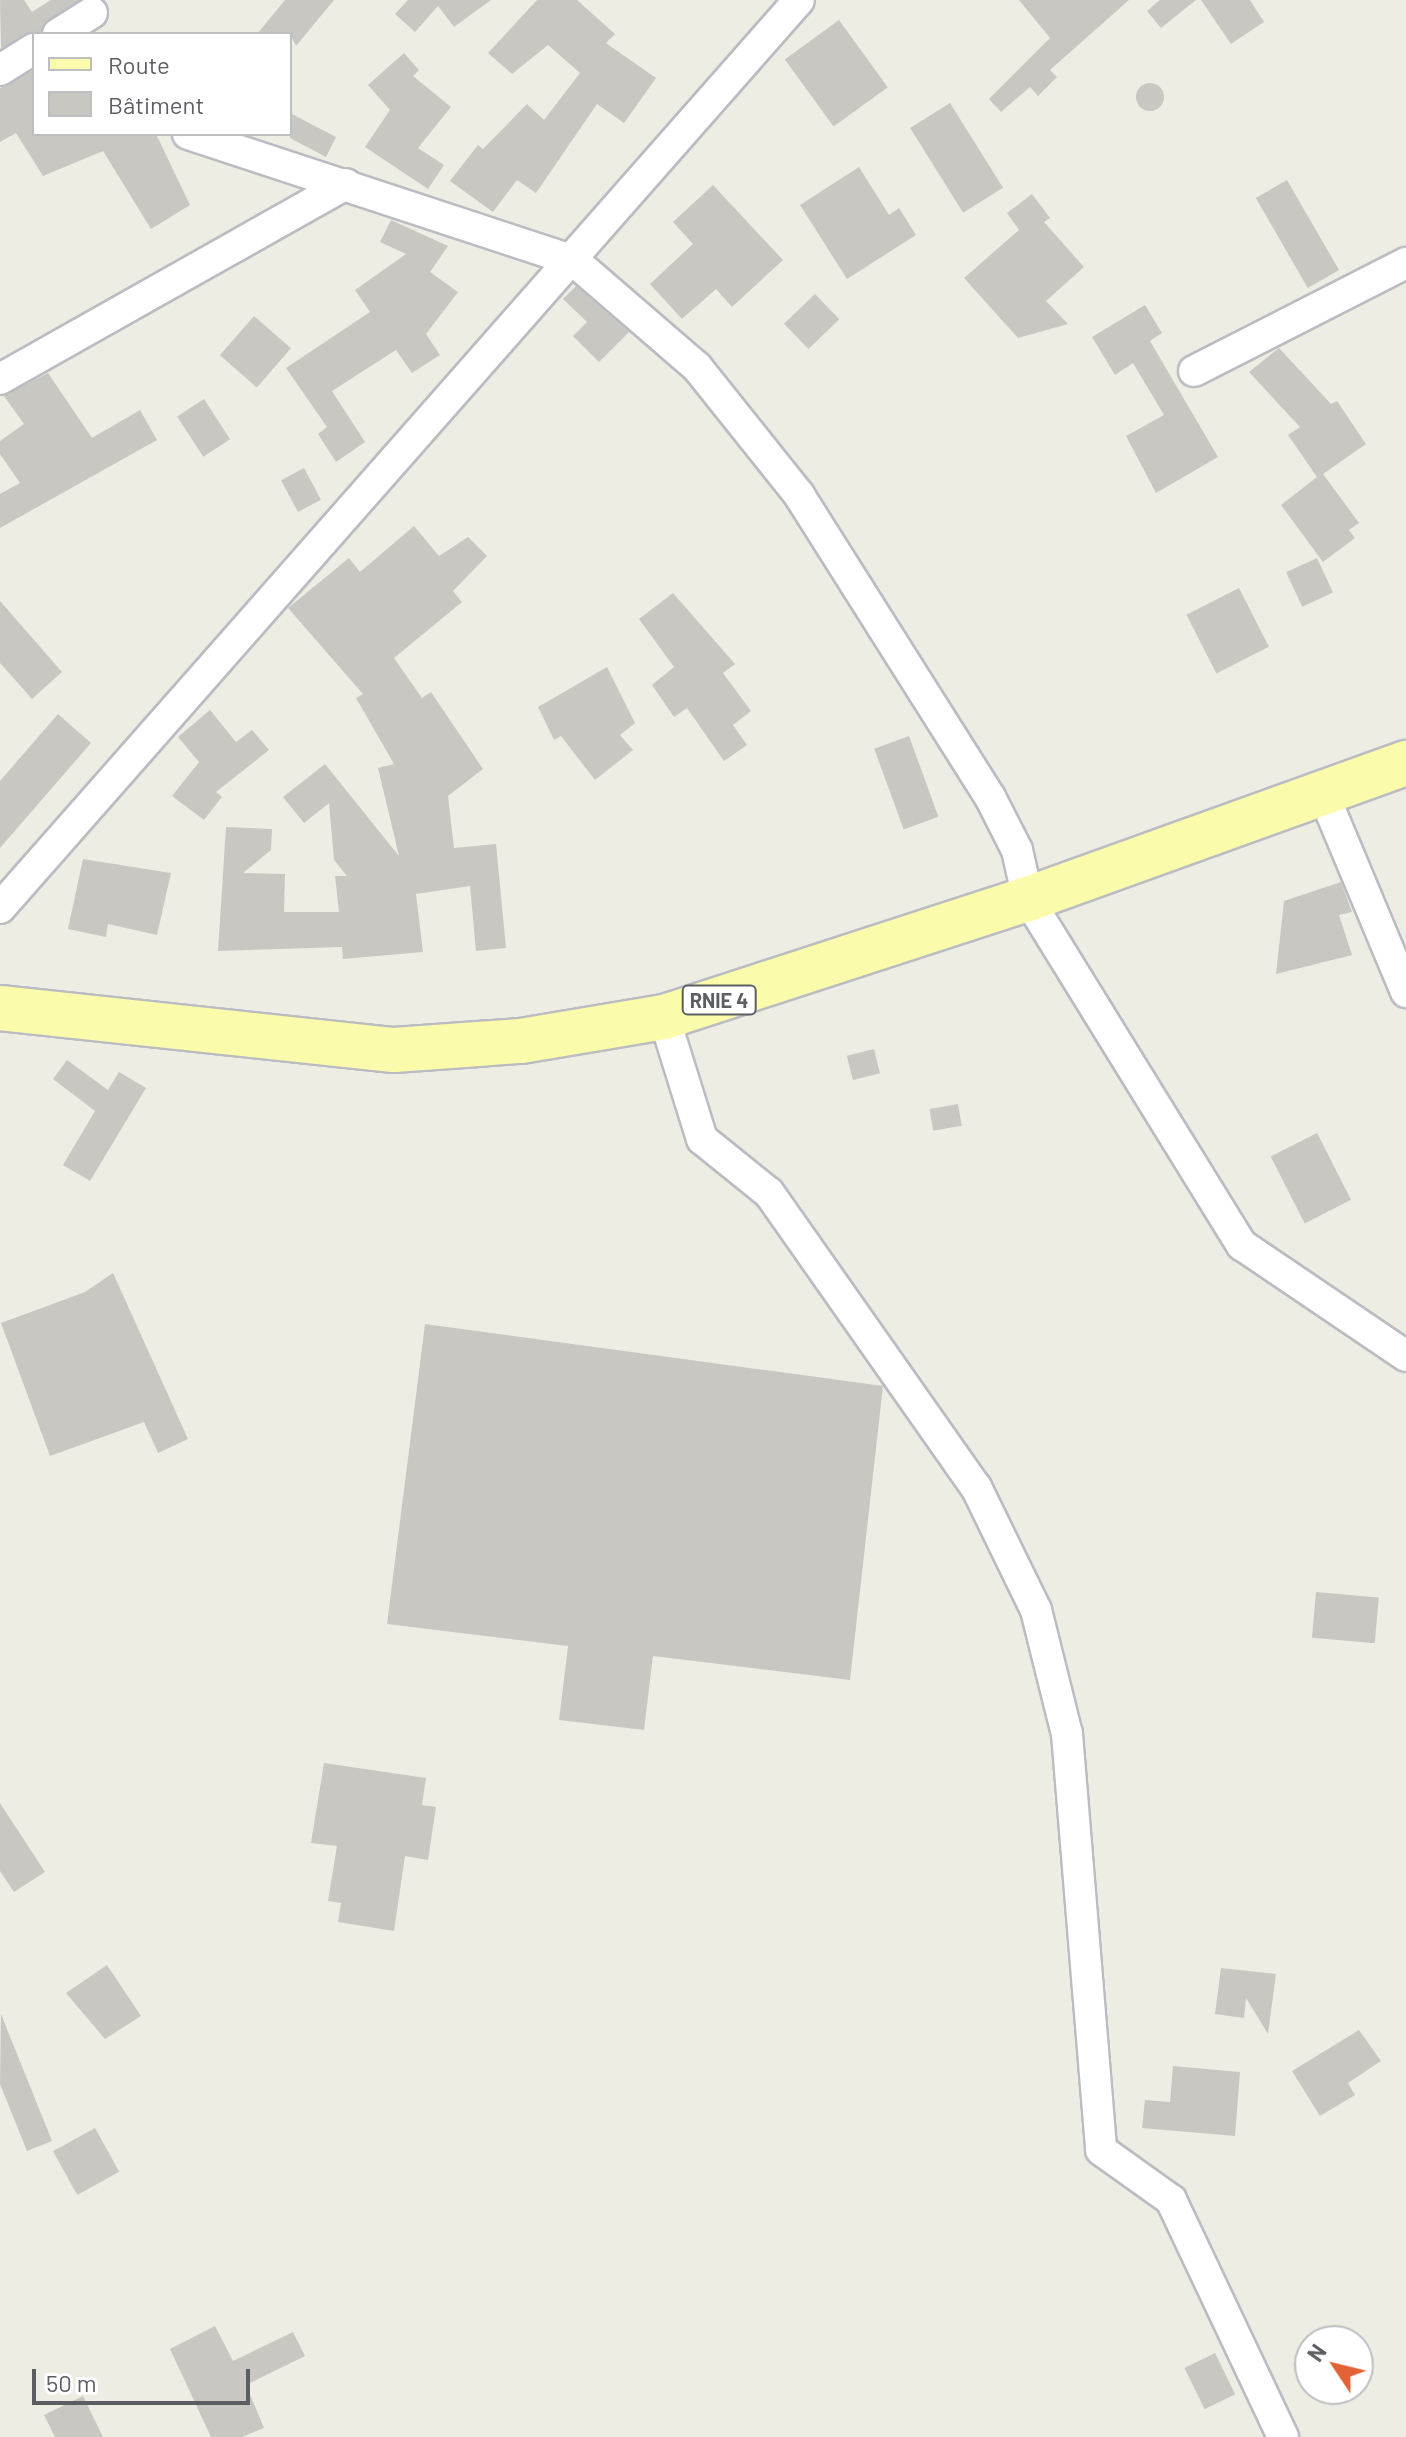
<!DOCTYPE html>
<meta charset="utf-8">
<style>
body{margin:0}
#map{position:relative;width:1406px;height:2437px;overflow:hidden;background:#eeede4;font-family:Barlow,sans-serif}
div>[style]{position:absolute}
.building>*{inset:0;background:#c9c7c1;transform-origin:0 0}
.round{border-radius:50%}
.roads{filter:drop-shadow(2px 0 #bbbcc2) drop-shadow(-2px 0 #bbbcc2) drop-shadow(0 2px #bbbcc2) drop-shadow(0 -2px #bbbcc2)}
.minor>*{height:30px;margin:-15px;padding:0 15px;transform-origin:15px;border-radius:15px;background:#fff}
.primary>*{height:44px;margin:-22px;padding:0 22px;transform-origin:22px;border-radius:22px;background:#fbfcab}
span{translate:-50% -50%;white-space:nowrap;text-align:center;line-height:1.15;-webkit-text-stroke:6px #fff;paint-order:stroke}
.shield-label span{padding:2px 6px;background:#fff;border:2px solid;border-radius:6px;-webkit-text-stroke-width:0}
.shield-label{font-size:20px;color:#5c5e64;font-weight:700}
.legend{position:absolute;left:32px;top:32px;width:260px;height:104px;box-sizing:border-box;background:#fff;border:2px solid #bebfc1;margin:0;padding:10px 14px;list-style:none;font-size:24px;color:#5c5e64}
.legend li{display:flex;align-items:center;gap:16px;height:40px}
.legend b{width:40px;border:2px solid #bebfc1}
.north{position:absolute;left:1294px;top:2325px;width:80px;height:80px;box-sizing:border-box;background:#fff;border:2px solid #bebfc1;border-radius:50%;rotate:305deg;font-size:22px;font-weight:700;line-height:32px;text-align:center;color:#5c5e64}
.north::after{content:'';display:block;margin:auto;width:28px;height:36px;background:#e26135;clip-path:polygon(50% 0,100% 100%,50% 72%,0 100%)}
.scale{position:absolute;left:32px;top:2369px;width:218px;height:36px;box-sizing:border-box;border:4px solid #5c5e64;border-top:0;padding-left:10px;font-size:24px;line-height:28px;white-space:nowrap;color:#5c5e64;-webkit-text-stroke:6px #fff;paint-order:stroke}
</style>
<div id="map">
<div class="building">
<div style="clip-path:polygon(0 0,24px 0,32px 12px,51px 0,79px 0,40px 33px,1px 48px)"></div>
<div style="clip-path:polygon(285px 0,334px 0,296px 46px,290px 34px,257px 34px)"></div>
<div style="clip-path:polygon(408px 0,491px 0,454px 27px,438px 6px,415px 32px,395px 14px)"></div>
<div style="clip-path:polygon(537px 0,577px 0,615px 34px,606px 43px,656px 78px,624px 123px,597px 104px,536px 193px,517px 180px,493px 212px,450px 181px,478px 145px,483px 149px,527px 104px,544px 120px,580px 73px,548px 45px,512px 74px,488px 53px)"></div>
<div style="clip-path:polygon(1019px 0,1129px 0,1050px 70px,1057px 77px,1038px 96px,1030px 87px,1001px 112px,989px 99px,1050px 38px)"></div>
<div style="clip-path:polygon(1160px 0,1196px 0,1161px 28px,1147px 11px)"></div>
<div style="clip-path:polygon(1201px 0,1250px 0,1264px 22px,1231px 44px)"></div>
<div style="left:839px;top:20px;width:83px;height:67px;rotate:54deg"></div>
<div style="clip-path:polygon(404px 53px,419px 70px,413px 76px,451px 107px,418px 148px,444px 165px,428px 189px,365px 147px,390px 110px,368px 85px)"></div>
<div style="clip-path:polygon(34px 70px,34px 134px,156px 134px,190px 205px,151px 229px,103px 151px,43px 176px,16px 133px,0 142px,0 88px)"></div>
<div class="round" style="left:1136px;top:83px;width:28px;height:28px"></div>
<div style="left:950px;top:103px;width:100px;height:47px;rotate:58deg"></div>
<div style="clip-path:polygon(290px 113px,336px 137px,326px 157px,290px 138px)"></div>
<div style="clip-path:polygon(859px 167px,889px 215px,899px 208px,916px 235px,847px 279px,800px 205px)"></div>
<div style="left:1287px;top:180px;width:104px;height:36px;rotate:60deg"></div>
<div style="clip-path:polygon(713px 185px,783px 260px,732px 307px,716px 289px,682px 319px,650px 284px,693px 244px,673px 222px)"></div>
<div style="clip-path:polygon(1032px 194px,1050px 218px,1044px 222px,1084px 267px,1046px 301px,1068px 324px,1018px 338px,964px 278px,1019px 230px,1007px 213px)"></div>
<div style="clip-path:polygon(391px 220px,448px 246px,430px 272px,458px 292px,426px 334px,440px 355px,412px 373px,396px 350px,332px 391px,365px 442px,336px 462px,318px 434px,327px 427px,286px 368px,370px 312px,355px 290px,406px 254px,380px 242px)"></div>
<div style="clip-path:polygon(576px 286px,629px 332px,599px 362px,573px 336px,587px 322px,563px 299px)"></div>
<div style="left:815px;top:294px;width:35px;height:43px;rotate:46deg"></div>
<div style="clip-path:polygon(1145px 305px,1162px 333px,1150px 341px,1218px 457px,1156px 493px,1126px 436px,1164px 415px,1133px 363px,1115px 375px,1092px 337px)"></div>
<div style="left:254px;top:316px;width:49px;height:52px;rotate:41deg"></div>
<div style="clip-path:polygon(1279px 348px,1331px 404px,1337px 401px,1366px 444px,1323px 474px,1359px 523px,1349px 530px,1355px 538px,1323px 562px,1281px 505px,1317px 477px,1288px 435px,1300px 427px,1249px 372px)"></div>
<div style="clip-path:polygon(48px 373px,92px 438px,140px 410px,157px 440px,0 528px,0 494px,20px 483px,0 454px,0 441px,24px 424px,4px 396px)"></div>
<div style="left:204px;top:399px;width:48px;height:32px;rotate:57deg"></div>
<div style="left:304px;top:468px;width:36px;height:26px;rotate:62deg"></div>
<div style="clip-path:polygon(414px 526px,439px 556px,468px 537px,487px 556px,453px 591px,462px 602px,394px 658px,422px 698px,431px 692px,483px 769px,448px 796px,454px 848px,496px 844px,506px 948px,476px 951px,470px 886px,416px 894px,423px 952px,343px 959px,342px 947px,218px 951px,226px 827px,272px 829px,271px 850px,243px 873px,285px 874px,284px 912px,339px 912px,335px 876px,347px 876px,334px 860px,329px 803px,304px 823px,283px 797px,325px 764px,399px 856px,378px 768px,394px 764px,356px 698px,363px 694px,288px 608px,349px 558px,360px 572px)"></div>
<div style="left:1317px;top:558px;width:38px;height:34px;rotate:65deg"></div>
<div style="left:1239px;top:588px;width:66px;height:59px;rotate:63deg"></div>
<div style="clip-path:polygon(673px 593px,735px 664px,723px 673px,751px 711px,733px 725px,747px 745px,724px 761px,687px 708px,674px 717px,652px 685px,674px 667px,639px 619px)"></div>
<div style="clip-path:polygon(0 601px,62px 672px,32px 699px,0 663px)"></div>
<div style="clip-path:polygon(607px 667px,635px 723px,620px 735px,633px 750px,595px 780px,561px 736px,554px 740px,538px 707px)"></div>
<div style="clip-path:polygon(210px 710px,236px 742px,252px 730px,269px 750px,216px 792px,222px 797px,204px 820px,172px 796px,199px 762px,178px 737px)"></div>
<div style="clip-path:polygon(58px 714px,91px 743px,0 848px,0 781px)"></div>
<div style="left:909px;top:736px;width:86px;height:37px;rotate:70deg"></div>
<div style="clip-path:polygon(83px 859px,171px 873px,157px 935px,108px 924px,106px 937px,68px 929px)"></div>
<div style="clip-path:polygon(1341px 882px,1352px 912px,1339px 915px,1352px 955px,1276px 974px,1284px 901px)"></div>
<div style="left:874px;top:1049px;width:25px;height:28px;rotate:76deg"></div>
<div style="clip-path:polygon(67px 1060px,108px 1090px,119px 1072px,146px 1088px,90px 1181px,63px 1165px,95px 1111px,53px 1079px)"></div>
<div style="left:958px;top:1104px;width:22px;height:29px;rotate:80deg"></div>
<div style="left:1317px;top:1133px;width:75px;height:52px;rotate:63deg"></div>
<div style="clip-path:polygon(113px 1273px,188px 1439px,158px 1453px,144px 1422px,50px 1456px,1px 1323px,85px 1292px)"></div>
<div style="clip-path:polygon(425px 1324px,883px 1386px,850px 1680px,653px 1656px,644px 1730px,559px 1720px,568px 1646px,387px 1624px)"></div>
<div style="left:1316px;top:1592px;width:63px;height:46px;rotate:5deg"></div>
<div style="clip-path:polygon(324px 1763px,426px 1778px,422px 1805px,436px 1807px,428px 1860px,405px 1856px,394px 1931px,338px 1922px,341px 1903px,328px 1901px,337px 1846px,311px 1843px)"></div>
<div style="clip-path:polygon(0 1803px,45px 1872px,14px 1892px,0 1871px)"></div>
<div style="clip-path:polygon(107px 1965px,141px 2016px,105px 2039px,66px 1993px)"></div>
<div style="clip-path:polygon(1221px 1968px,1276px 1974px,1268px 2034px,1246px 1998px,1244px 2018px,1215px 2014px)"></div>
<div style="clip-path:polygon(1px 2014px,52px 2141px,27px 2151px,0 2084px)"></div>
<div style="clip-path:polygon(1359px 2030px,1381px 2061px,1348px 2083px,1355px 2095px,1320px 2116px,1292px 2071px)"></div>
<div style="clip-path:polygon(1173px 2066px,1240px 2072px,1235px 2136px,1142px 2128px,1145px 2100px,1170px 2102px)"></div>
<div style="left:95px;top:2128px;width:50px;height:48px;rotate:61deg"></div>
<div style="clip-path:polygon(215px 2326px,233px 2361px,293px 2332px,305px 2356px,246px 2385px,264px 2428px,242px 2437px,211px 2437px,170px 2349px)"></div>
<div style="left:1215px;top:2353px;width:46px;height:34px;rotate:64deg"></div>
<div style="clip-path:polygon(83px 2396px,103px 2437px,55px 2437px,44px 2415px)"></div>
</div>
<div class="roads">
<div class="minor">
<div style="left:58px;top:34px;width:40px;rotate:-32deg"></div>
<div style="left:0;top:70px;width:40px;rotate:-32deg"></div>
<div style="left:188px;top:134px;width:406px;rotate:18.2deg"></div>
<div style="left:574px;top:261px;width:162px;rotate:40.8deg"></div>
<div style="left:697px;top:367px;width:164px;rotate:51.4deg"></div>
<div style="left:799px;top:495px;width:357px;rotate:57.7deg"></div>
<div style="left:990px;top:797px;width:59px;rotate:63deg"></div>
<div style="left:1017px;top:850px;width:50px;rotate:77.3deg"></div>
<div style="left:1028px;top:899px;width:407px;rotate:58.3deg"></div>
<div style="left:1242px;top:1245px;width:198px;rotate:34.1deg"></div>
<div style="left:1194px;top:371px;width:238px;rotate:-27deg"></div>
<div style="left:0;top:379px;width:397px;rotate:-29.4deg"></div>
<div style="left:1322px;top:791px;width:218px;rotate:67.3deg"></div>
<div style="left:0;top:908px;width:1209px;rotate:-48.65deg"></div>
<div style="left:664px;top:1017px;width:128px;rotate:72.7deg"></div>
<div style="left:702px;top:1139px;width:86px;rotate:38.9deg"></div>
<div style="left:769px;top:1193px;width:360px;rotate:54.9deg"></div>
<div style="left:976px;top:1487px;width:137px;rotate:64deg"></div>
<div style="left:1036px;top:1610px;width:128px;rotate:76deg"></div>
<div style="left:1067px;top:1734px;width:417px;rotate:85.3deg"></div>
<div style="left:1101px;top:2150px;width:86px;rotate:35.5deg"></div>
<div style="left:1171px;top:2200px;width:262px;rotate:64.7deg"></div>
</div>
<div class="primary">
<div style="left:0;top:1008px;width:396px;rotate:6.1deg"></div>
<div style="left:394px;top:1050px;width:127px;rotate:-4.1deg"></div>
<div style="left:521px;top:1041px;width:145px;rotate:-9.5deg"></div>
<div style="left:664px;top:1017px;width:383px;rotate:-18deg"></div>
<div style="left:1028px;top:899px;width:402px;rotate:-19.8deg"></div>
</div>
</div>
<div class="shield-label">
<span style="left:719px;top:1000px">RNIE 4</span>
</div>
<ul class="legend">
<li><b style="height:10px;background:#fbfcab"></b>Route</li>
<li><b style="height:22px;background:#c9c7c1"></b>Bâtiment</li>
</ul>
<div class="north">N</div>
<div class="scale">50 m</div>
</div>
